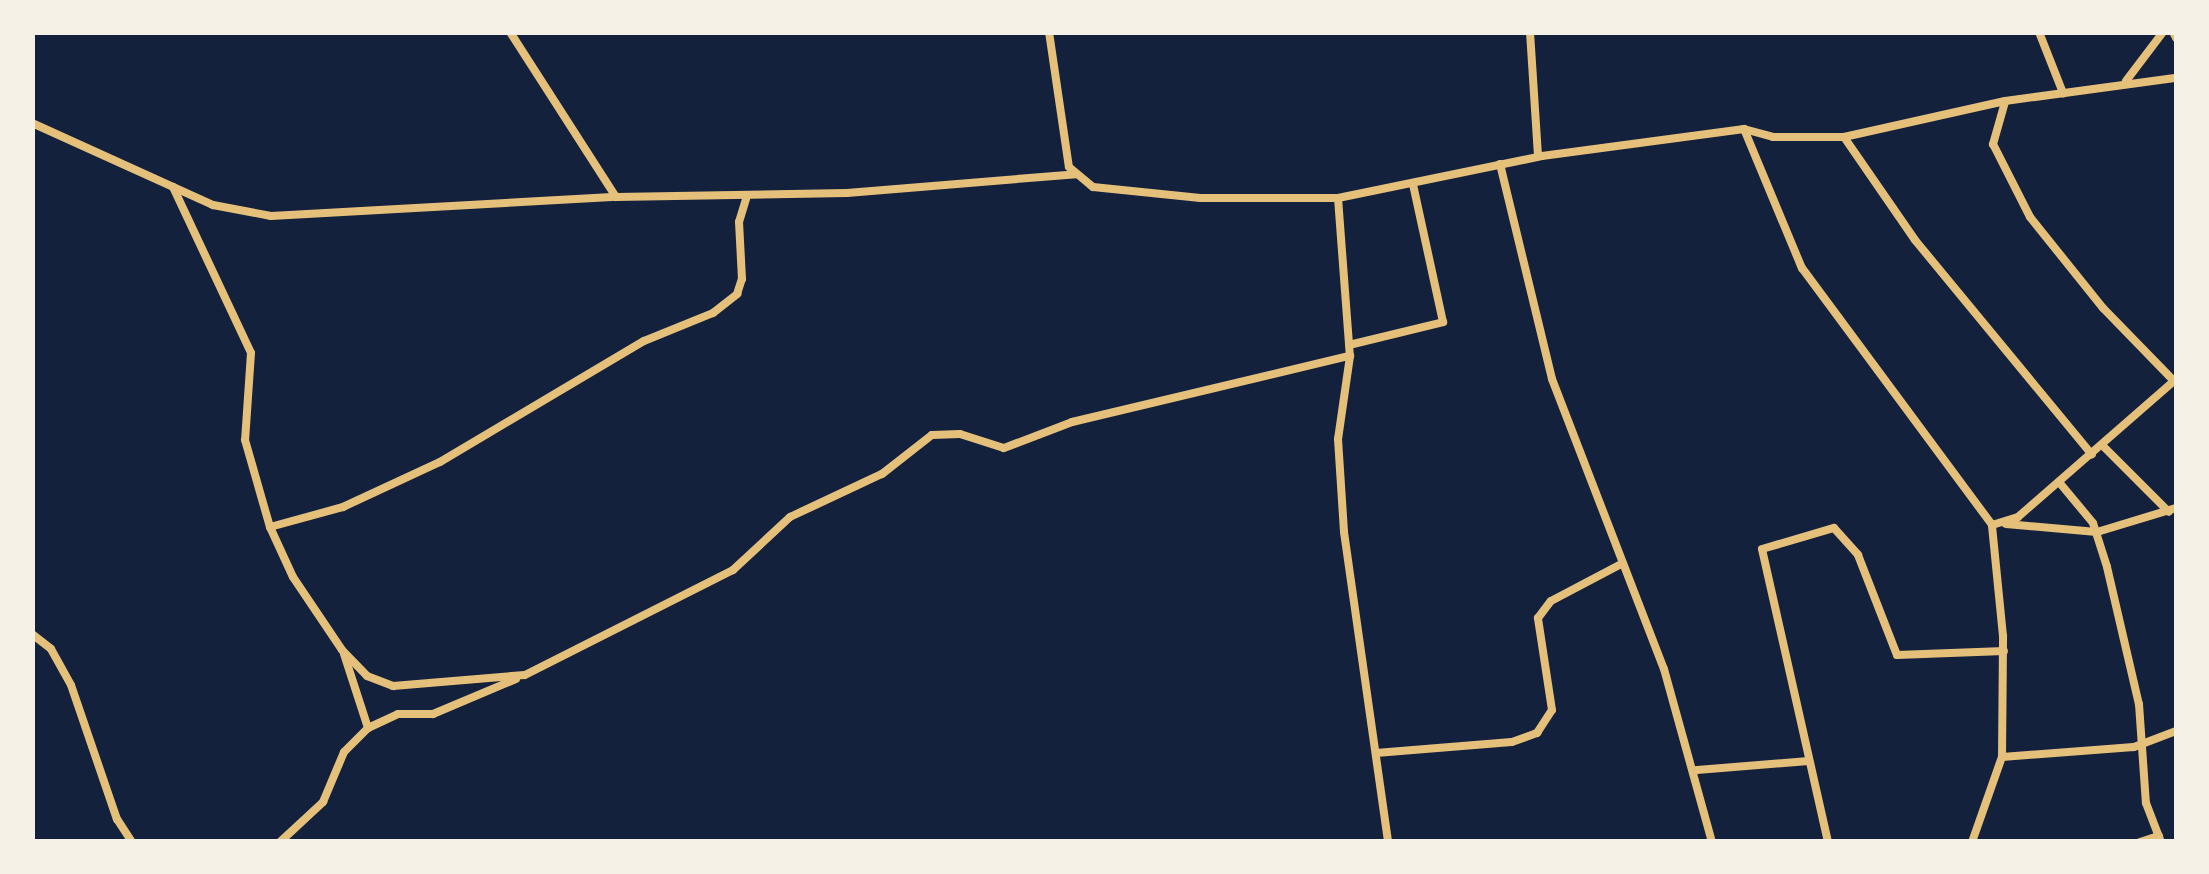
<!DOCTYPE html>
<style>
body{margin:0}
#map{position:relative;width:2209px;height:874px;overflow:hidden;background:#14213d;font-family:Helvetica,sans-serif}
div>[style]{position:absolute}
.minor>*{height:8px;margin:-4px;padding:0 4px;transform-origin:4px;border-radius:4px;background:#e5c07b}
span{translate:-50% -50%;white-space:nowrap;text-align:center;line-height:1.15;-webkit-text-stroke:9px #f6f1e7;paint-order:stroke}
.frame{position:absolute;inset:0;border:35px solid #f6f1e7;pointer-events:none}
</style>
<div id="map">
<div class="minor">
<div style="left:510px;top:32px;width:196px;rotate:57.3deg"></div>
<div style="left:1049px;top:32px;width:136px;rotate:81.6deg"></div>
<div style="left:1069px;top:167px;width:31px;rotate:40deg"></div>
<div style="left:1093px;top:187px;width:108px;rotate:5.9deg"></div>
<div style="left:1200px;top:198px;width:138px"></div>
<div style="left:1338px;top:198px;width:208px;rotate:-11.6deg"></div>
<div style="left:1542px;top:156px;width:204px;rotate:-7.6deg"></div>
<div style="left:1744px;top:129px;width:30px;rotate:15deg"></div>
<div style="left:1773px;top:137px;width:71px"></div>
<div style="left:1844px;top:137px;width:165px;rotate:-12.6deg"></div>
<div style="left:2005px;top:101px;width:173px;rotate:-7.7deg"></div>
<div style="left:1530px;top:32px;width:124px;rotate:86.3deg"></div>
<div style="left:2039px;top:32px;width:66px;rotate:68.5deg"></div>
<div style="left:2173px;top:32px;width:7px;rotate:63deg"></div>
<div style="left:2126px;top:81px;width:61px;rotate:-52.9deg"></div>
<div style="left:2005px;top:102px;width:44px;rotate:105.9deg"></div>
<div style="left:1993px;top:144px;width:82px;rotate:63.1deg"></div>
<div style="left:2030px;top:217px;width:117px;rotate:51.3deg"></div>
<div style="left:2103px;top:308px;width:102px;rotate:45.8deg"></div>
<div style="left:32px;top:123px;width:199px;rotate:24.4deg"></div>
<div style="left:213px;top:205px;width:59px;rotate:10.7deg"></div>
<div style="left:271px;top:216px;width:346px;rotate:-3.2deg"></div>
<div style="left:616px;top:197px;width:231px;rotate:-1deg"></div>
<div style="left:847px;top:193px;width:230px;rotate:-4.7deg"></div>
<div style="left:1744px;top:129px;width:151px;rotate:67.4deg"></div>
<div style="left:1802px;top:268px;width:320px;rotate:53.5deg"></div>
<div style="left:1992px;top:525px;width:27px;rotate:-17deg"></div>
<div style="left:2018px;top:517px;width:210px;rotate:-41.1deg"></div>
<div style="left:1844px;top:137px;width:125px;rotate:55.4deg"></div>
<div style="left:1915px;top:240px;width:278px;rotate:50.5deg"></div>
<div style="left:1500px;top:164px;width:221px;rotate:76.4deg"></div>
<div style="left:1552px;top:379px;width:311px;rotate:68.9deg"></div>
<div style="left:1664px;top:669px;width:180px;rotate:74.5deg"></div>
<div style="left:173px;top:187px;width:183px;rotate:64.8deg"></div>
<div style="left:251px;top:353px;width:87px;rotate:93.9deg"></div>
<div style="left:245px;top:440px;width:91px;rotate:74deg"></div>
<div style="left:270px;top:527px;width:55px;rotate:65.3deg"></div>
<div style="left:293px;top:577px;width:88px;rotate:56.1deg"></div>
<div style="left:342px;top:650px;width:36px;rotate:46deg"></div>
<div style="left:367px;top:676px;width:28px;rotate:21deg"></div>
<div style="left:393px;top:686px;width:132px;rotate:-4.8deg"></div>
<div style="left:525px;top:675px;width:233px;rotate:-26.8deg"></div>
<div style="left:733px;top:570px;width:78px;rotate:-42.9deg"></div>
<div style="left:790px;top:517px;width:102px;rotate:-25.1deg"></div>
<div style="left:882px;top:474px;width:63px;rotate:-38deg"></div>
<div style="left:932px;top:435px;width:28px;rotate:-2deg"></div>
<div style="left:960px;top:434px;width:46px;rotate:17.7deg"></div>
<div style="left:1004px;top:448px;width:73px;rotate:-20.9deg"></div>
<div style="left:1072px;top:422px;width:286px;rotate:-13.4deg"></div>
<div style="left:1338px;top:198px;width:158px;rotate:85.7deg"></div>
<div style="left:1350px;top:356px;width:84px;rotate:98.2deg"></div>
<div style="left:1338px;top:439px;width:93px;rotate:86.3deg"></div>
<div style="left:1344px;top:532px;width:313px;rotate:81.9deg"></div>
<div style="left:1349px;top:345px;width:97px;rotate:-13.7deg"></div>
<div style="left:1443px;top:322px;width:141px;rotate:-102.3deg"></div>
<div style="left:2103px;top:446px;width:93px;rotate:45deg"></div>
<div style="left:2059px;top:482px;width:53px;rotate:50.3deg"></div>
<div style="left:2093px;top:523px;width:46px;rotate:72.3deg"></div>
<div style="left:2107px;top:567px;width:141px;rotate:76.9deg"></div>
<div style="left:2139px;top:704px;width:99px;rotate:86deg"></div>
<div style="left:2146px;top:803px;width:42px;rotate:69deg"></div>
<div style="left:2006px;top:524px;width:91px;rotate:5deg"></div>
<div style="left:2097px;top:532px;width:83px;rotate:-16.9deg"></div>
<div style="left:270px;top:527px;width:76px;rotate:-15.3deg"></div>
<div style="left:343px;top:507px;width:107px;rotate:-24.9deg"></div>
<div style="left:440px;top:462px;width:237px;rotate:-30.7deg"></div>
<div style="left:644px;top:341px;width:74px;rotate:-22.1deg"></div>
<div style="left:713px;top:313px;width:31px;rotate:-38deg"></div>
<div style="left:737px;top:294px;width:16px;rotate:-72deg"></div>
<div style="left:742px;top:279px;width:57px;rotate:-93deg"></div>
<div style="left:739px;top:222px;width:27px;rotate:-73deg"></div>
<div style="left:32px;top:634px;width:24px;rotate:38deg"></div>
<div style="left:51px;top:649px;width:41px;rotate:60.9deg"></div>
<div style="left:71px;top:685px;width:142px;rotate:71.1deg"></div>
<div style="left:117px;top:819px;width:27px;rotate:57deg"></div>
<div style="left:344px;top:654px;width:78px;rotate:72deg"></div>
<div style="left:1376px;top:753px;width:136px;rotate:-4.6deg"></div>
<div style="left:1512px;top:742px;width:27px;rotate:-20deg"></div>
<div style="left:1537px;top:733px;width:27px;rotate:-57deg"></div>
<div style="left:1552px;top:710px;width:93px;rotate:-98.7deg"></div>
<div style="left:1538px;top:618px;width:21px;rotate:-53deg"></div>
<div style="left:1551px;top:601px;width:81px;rotate:-27.8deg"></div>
<div style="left:2002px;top:757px;width:132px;rotate:-4.3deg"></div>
<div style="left:2134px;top:747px;width:45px;rotate:-20.9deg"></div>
<div style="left:1697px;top:770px;width:112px;rotate:-4.6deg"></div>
<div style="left:280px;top:842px;width:59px;rotate:-42.9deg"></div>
<div style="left:323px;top:802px;width:54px;rotate:-67.2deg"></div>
<div style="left:344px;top:752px;width:34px;rotate:-45deg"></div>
<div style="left:368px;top:728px;width:33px;rotate:-25deg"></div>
<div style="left:398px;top:714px;width:35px"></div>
<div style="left:433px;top:714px;width:90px;rotate:-22.9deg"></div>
<div style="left:1828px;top:842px;width:300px;rotate:-102.7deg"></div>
<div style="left:1762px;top:549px;width:75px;rotate:-16.3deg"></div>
<div style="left:1834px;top:528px;width:36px;rotate:48deg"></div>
<div style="left:1858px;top:555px;width:107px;rotate:68.7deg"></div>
<div style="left:1897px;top:655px;width:107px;rotate:-2.1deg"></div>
<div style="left:1972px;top:842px;width:90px;rotate:-70.6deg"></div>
<div style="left:2002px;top:757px;width:121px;rotate:-89.5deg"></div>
<div style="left:2003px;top:636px;width:112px;rotate:-95.7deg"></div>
<div style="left:2140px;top:842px;width:20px;rotate:-18deg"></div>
</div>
<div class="frame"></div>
</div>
